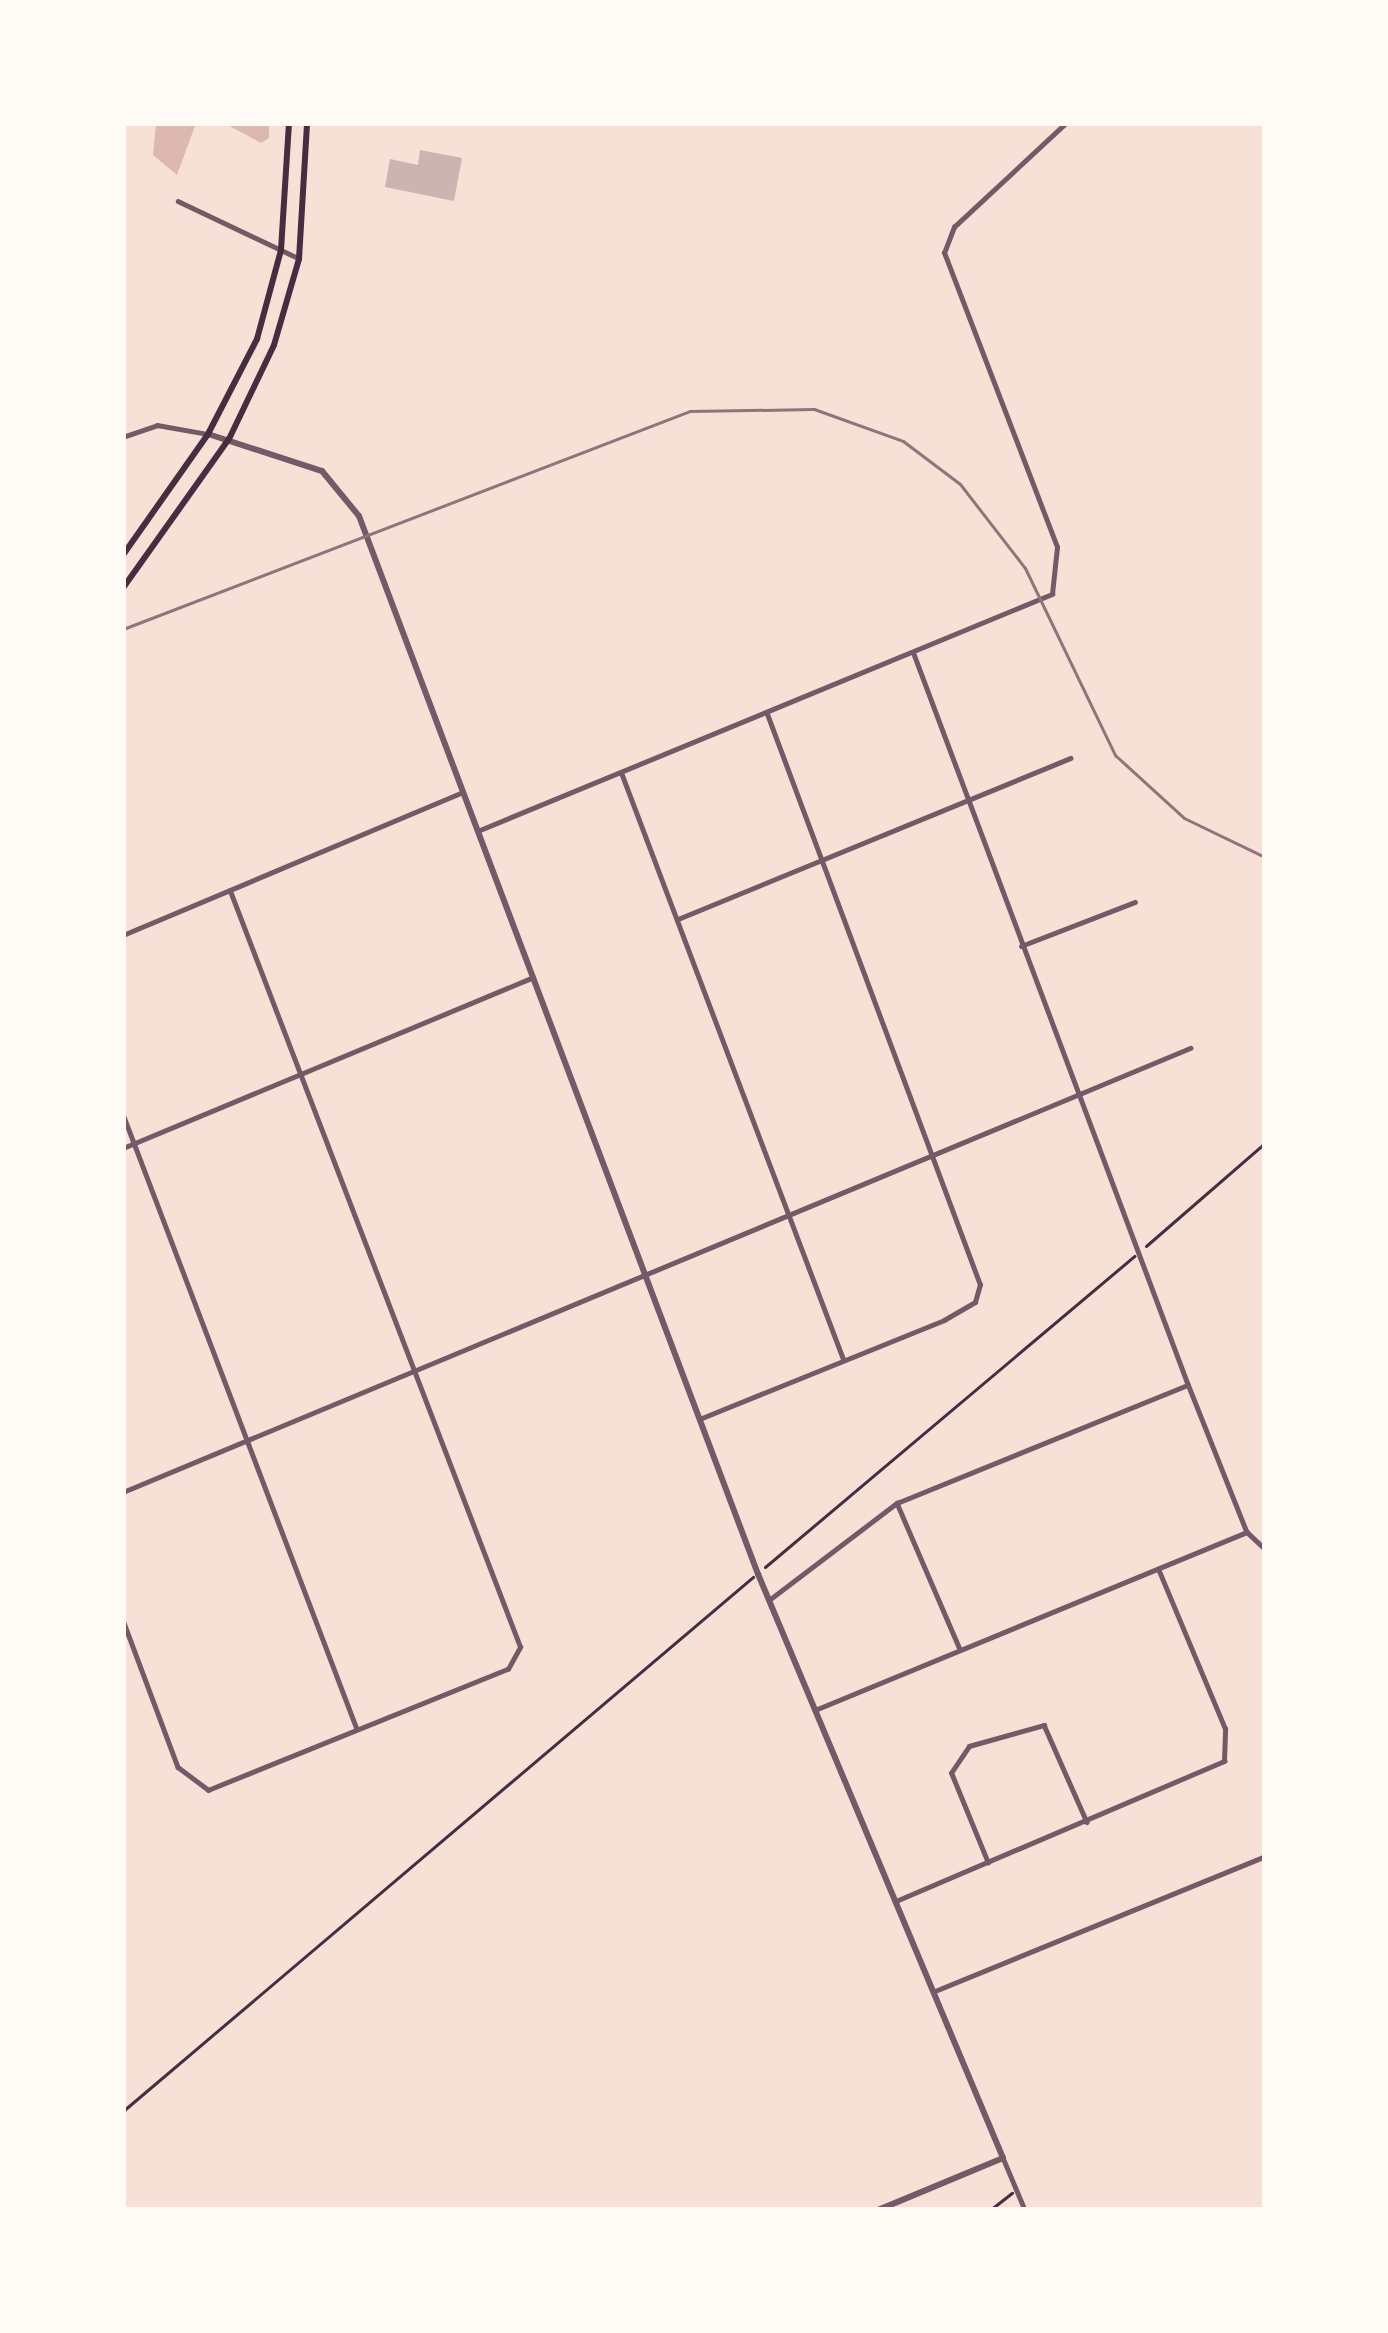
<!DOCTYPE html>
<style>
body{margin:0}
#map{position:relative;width:1388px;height:2333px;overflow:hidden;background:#f7e1d7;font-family:Arial,sans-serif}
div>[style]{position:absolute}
.water>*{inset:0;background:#dcb8b0}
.building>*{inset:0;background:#ccb4b1}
.path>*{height:3px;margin:-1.5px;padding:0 1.5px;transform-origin:1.5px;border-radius:1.5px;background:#4a2c40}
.minor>*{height:4.5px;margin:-2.25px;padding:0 2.25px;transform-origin:2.25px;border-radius:2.25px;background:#755966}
.tertiary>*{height:6px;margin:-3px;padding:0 3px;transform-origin:3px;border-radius:3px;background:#755966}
.secondary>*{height:6px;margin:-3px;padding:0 3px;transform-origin:3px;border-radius:3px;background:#4a2c40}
.rail>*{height:3px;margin:-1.5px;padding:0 1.5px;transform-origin:1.5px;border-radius:1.5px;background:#8f747c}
span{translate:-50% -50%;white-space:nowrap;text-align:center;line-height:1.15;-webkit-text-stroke:12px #fffaf5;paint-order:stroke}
.frame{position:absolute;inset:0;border:126px solid #fffaf5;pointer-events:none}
</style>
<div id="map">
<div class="water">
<div style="clip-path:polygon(156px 123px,196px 123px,177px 175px,153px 155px)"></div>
<div style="clip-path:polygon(224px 123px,269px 123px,269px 138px,261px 143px)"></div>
</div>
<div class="building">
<div style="clip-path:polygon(420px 150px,462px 158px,454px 201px,385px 187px,390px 159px,418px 165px)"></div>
</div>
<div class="path">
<div style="left:1146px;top:1246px;width:157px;rotate:-40.9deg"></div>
<div style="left:765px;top:1567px;width:483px;rotate:-40.1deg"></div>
<div style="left:123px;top:2111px;width:826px;rotate:-40.29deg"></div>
<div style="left:990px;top:2210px;width:28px;rotate:-38deg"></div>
</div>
<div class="minor">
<div style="left:178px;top:201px;width:133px;rotate:25.4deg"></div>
<div style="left:123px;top:437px;width:36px;rotate:-19deg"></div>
<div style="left:157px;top:425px;width:52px;rotate:10deg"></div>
<div style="left:914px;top:654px;width:780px;rotate:69.43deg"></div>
<div style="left:1188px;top:1384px;width:159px;rotate:68.3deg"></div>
<div style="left:1247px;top:1532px;width:25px;rotate:43deg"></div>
<div style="left:622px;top:774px;width:624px;rotate:69.27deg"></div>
<div style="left:480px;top:830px;width:619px;rotate:-22.42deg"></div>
<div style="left:1052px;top:594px;width:47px;rotate:-83.9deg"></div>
<div style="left:1057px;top:547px;width:315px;rotate:-111deg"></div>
<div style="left:944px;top:253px;width:28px;rotate:-69deg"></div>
<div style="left:954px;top:227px;width:153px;rotate:-42.9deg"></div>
<div style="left:678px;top:919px;width:424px;rotate:-22.3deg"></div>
<div style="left:123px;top:935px;width:367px;rotate:-22.8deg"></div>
<div style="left:1021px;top:946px;width:122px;rotate:-21.1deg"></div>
<div style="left:123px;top:1114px;width:658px;rotate:69.17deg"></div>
<div style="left:123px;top:1148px;width:444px;rotate:-22.6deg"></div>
<div style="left:702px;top:1418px;width:261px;rotate:-22deg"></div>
<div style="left:944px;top:1320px;width:36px;rotate:-30deg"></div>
<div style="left:975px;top:1302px;width:18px;rotate:-74deg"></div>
<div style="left:980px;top:1285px;width:609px;rotate:-110.46deg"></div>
<div style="left:123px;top:1492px;width:1156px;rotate:-22.59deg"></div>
<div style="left:897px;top:1503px;width:159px;rotate:66.7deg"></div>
<div style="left:769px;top:1600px;width:161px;rotate:-37.2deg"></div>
<div style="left:897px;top:1503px;width:313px;rotate:-22.1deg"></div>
<div style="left:123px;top:1620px;width:157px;rotate:69.5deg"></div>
<div style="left:178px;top:1767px;width:38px;rotate:37deg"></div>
<div style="left:208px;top:1790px;width:323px;rotate:-22deg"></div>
<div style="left:508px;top:1669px;width:25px;rotate:-61deg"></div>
<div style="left:520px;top:1647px;width:810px;rotate:-110.99deg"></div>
<div style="left:815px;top:1710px;width:467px;rotate:-22.4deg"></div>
<div style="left:988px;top:1863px;width:97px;rotate:-112.3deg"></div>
<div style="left:951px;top:1773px;width:32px;rotate:-56deg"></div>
<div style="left:969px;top:1746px;width:78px;rotate:-15.6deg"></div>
<div style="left:1044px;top:1725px;width:106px;rotate:66.1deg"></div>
<div style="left:896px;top:1901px;width:357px;rotate:-23.1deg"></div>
<div style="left:1224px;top:1761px;width:32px;rotate:-88deg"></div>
<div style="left:1225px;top:1729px;width:173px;rotate:-112.7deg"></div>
<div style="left:935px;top:1991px;width:357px;rotate:-22.2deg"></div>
<div style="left:1004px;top:2160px;width:54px;rotate:67.2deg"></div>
</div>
<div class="tertiary">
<div style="left:208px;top:434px;width:120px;rotate:18deg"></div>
<div style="left:322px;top:471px;width:58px;rotate:50.6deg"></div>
<div style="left:359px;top:516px;width:1131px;rotate:69.34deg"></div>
<div style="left:758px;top:1574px;width:633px;rotate:67.24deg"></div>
<div style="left:1003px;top:2158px;width:135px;rotate:157.4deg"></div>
</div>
<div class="secondary">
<div style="left:123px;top:555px;width:148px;rotate:-54.9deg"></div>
<div style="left:208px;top:434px;width:107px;rotate:-62.7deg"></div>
<div style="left:257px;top:339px;width:92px;rotate:-74.9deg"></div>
<div style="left:281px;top:250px;width:127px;rotate:-86.4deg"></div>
<div style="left:123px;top:588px;width:183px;rotate:-54.6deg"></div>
<div style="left:229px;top:439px;width:104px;rotate:-64.4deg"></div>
<div style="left:274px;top:345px;width:90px;rotate:-73.8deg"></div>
<div style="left:299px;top:259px;width:136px;rotate:-86.6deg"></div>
</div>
<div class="rail">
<div style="left:123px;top:629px;width:607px;rotate:-21.03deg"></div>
<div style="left:690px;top:411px;width:124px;rotate:-0.9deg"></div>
<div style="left:814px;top:409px;width:95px;rotate:19.8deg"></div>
<div style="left:903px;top:441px;width:71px;rotate:37deg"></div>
<div style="left:960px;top:484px;width:106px;rotate:52.3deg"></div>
<div style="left:1025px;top:568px;width:208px;rotate:64.3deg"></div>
<div style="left:1115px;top:755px;width:93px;rotate:42.4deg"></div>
<div style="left:1184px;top:818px;width:90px;rotate:25.7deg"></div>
</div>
<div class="frame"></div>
</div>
